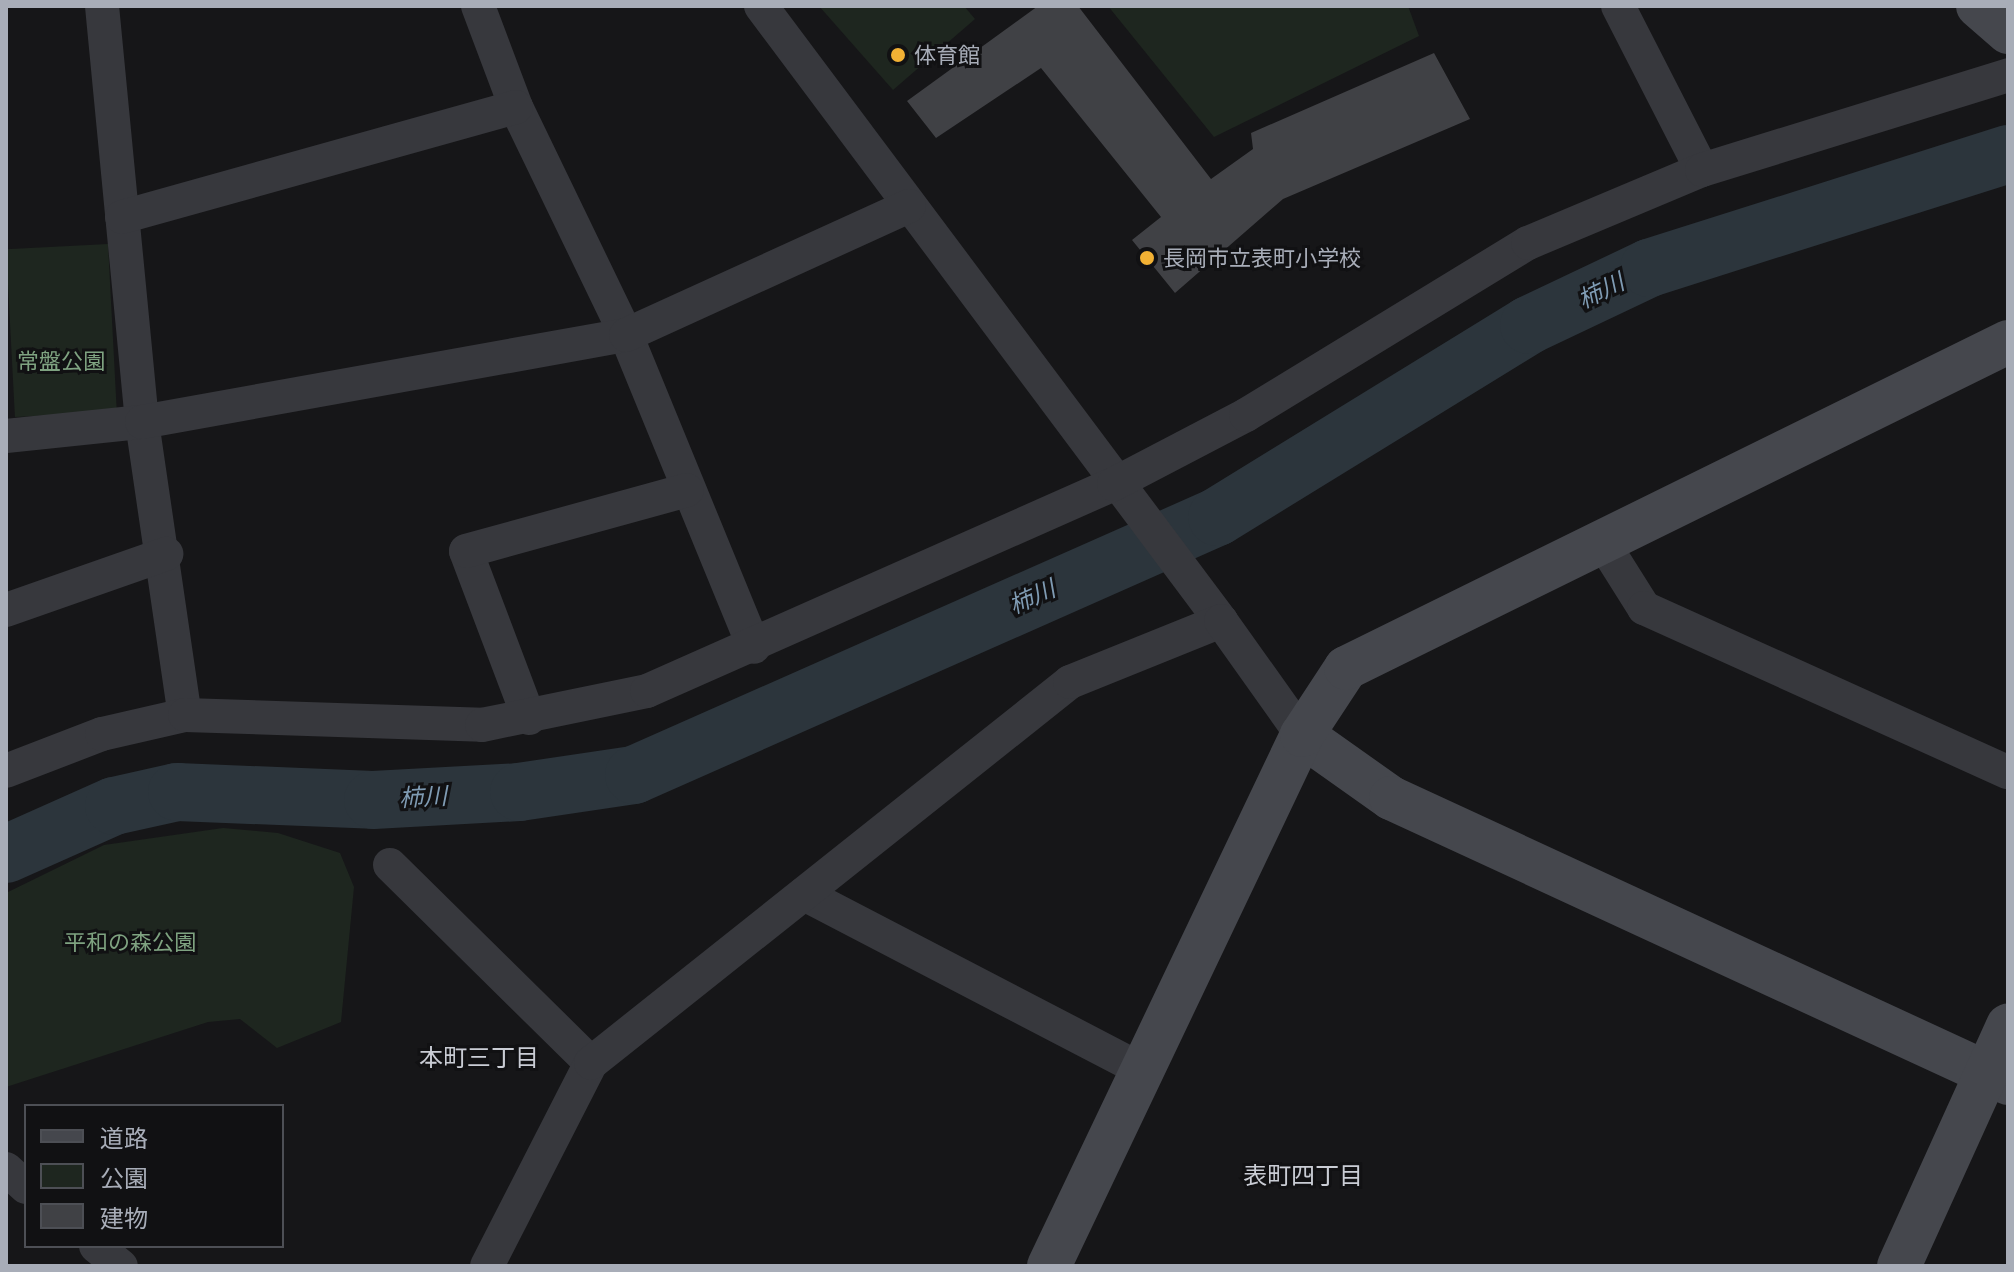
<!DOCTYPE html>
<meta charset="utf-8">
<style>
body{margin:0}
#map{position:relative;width:2014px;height:1272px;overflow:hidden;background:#161618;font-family:"IBM Plex Sans","Noto Sans JP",sans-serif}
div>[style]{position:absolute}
.green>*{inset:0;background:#1e261f;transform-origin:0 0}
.river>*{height:58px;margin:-29px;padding:0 29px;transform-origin:29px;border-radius:29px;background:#2c353c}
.building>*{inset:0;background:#404145}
.street>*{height:34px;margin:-17px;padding:0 17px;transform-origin:17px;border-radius:17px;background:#37383d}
.secondary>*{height:44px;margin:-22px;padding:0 22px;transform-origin:22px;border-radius:22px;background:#45474d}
.dots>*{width:22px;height:22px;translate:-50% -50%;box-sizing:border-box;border:4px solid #111113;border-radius:50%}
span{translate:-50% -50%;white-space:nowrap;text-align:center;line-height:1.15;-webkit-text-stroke:6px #111113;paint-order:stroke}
.poi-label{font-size:22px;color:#a8adb8}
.left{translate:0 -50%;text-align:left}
.park-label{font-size:22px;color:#7fa381}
.water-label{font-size:24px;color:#7f9bb3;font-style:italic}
.neighbourhood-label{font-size:24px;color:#c9ccd4}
.frame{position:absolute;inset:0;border:8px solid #a8adb8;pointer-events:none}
.legend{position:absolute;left:24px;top:1104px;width:260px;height:144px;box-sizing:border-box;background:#111113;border:2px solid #4d4f55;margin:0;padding:10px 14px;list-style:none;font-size:24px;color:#a8adb8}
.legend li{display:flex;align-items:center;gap:16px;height:40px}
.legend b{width:40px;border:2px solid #4d4f55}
</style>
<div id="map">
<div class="green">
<div style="clip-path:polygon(819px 6px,964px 6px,975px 19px,893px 90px)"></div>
<div style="clip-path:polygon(1108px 6px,1408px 6px,1419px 36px,1214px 137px)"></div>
<div style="left:108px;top:244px;width:168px;height:102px;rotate:87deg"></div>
<div style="clip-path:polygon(223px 828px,278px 833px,340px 853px,354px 887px,341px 1022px,277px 1048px,240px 1019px,208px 1022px,6px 1087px,6px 893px,104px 845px)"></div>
</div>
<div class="river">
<div style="left:6px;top:854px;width:118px;rotate:-24deg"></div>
<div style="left:114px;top:806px;width:65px;rotate:-12.5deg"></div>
<div style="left:177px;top:792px;width:196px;rotate:2.3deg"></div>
<div style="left:373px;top:800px;width:146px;rotate:-3.1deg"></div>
<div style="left:519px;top:792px;width:116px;rotate:-8.4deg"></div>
<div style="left:634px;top:775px;width:638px;rotate:-23.87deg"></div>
<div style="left:1217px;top:517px;width:366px;rotate:-31.6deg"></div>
<div style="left:1529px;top:325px;width:133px;rotate:-25.4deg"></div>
<div style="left:1649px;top:268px;width:377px;rotate:-17.6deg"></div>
</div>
<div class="building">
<div style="clip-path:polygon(1038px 6px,1078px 6px,1211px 179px,1253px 149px,1251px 133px,1434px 53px,1470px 119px,1283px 199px,1175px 293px,1132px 240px,1161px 217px,1041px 68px,936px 138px,907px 101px)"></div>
</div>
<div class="street">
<div style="left:102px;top:6px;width:418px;rotate:84.5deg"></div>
<div style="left:142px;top:422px;width:296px;rotate:81.7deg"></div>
<div style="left:478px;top:6px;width:108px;rotate:69.4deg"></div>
<div style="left:516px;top:107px;width:253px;rotate:64.2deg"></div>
<div style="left:626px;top:335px;width:337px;rotate:67.7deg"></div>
<div style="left:761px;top:6px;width:768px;rotate:53.2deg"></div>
<div style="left:1618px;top:6px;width:184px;rotate:62.9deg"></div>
<div style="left:122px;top:217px;width:409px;rotate:-15.6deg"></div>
<div style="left:6px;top:436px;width:137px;rotate:-5.9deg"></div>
<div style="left:142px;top:422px;width:492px;rotate:-10.2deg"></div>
<div style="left:626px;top:335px;width:311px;rotate:-24.5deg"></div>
<div style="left:1600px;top:538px;width:83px;rotate:57.8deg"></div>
<div style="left:1644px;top:608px;width:399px;rotate:24.3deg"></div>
<div style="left:6px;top:610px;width:170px;rotate:-19.3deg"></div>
<div style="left:529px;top:718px;width:178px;rotate:-110.7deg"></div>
<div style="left:466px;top:551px;width:229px;rotate:-15.4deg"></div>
<div style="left:6px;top:771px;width:103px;rotate:-21.1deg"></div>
<div style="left:102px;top:734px;width:85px;rotate:-12.9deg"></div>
<div style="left:185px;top:715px;width:297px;rotate:1.9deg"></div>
<div style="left:482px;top:725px;width:168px;rotate:-11.6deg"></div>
<div style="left:647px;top:691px;width:511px;rotate:-23.91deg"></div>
<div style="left:1114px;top:484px;width:149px;rotate:-27.6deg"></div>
<div style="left:1246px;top:415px;width:330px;rotate:-31.4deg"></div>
<div style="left:1528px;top:243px;width:189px;rotate:-22.8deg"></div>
<div style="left:1702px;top:170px;width:320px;rotate:-17.2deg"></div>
<div style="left:390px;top:865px;width:282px;rotate:44.6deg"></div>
<div style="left:804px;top:894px;width:386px;rotate:27.5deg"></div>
<div style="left:6px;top:1169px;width:27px;rotate:42deg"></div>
<div style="left:96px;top:1246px;width:32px;rotate:39deg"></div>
<div style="left:487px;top:1266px;width:228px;rotate:-62.9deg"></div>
<div style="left:591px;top:1063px;width:612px;rotate:-38.5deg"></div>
<div style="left:1070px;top:682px;width:163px;rotate:-22deg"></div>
<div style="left:1221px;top:621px;width:140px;rotate:54.6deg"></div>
</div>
<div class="secondary">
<div style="left:1978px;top:6px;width:40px;rotate:41deg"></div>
<div style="left:1302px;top:735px;width:109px;rotate:35.3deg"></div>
<div style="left:1391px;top:798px;width:680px;rotate:24.79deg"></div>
<div style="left:1049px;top:1266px;width:588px;rotate:-64.52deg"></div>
<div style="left:1302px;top:735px;width:80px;rotate:-56.7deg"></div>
<div style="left:1346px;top:668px;width:738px;rotate:-26.22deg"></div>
<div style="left:1899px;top:1266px;width:264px;rotate:-65.6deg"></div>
</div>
<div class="dots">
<div style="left:898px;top:55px;background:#f2b134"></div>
<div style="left:1147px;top:258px;background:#f2b134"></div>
</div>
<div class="poi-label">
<span class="left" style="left:914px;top:55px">体育館</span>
<span class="left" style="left:1163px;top:258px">長岡市立表町小学校</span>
</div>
<div class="park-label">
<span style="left:61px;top:361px">常盤公園</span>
<span style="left:130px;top:942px">平和の森公園</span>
</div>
<div class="water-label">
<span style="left:1601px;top:291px;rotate:-26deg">柿川</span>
<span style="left:1032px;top:597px;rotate:-24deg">柿川</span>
<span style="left:423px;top:797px;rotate:-3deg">柿川</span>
</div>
<div class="neighbourhood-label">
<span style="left:479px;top:1058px">本町三丁目</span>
<span style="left:1303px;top:1176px">表町四丁目</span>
</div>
<div class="frame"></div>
<ul class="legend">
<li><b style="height:10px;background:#45474d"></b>道路</li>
<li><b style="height:22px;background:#1e261f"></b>公園</li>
<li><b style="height:22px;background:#404145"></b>建物</li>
</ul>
</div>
